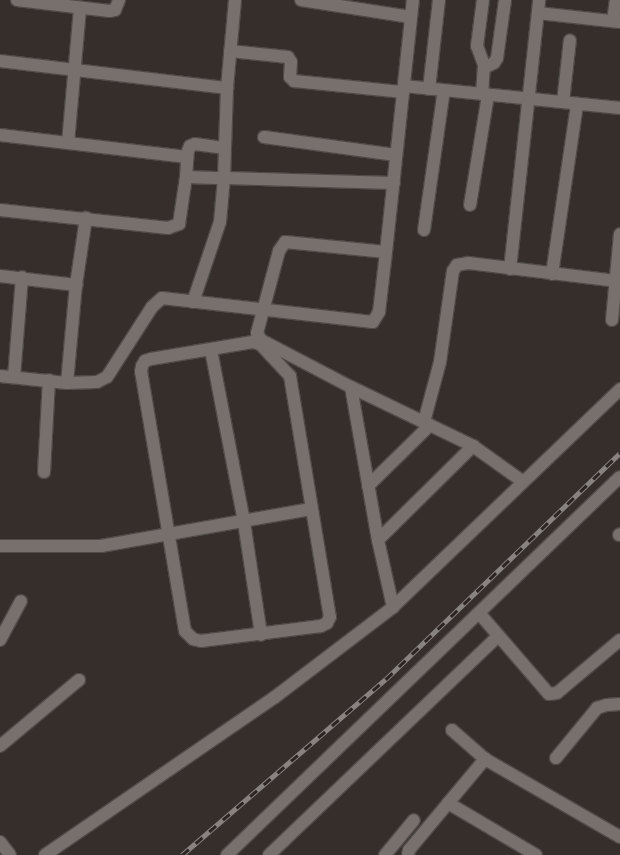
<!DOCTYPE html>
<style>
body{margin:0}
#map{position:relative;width:620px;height:855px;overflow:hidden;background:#352e2b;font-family:"Nunito Sans",sans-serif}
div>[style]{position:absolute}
.roads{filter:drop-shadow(1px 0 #504b49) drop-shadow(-1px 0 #504b49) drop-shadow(0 1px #504b49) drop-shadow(0 -1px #504b49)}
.minor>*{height:12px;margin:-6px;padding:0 6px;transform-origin:6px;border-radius:6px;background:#78706d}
.rail>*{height:5px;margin-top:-2.5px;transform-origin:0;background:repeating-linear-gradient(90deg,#2b2422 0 9px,#888280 0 18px);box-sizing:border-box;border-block:1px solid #888280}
span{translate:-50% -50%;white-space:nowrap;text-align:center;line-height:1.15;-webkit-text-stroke:4.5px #2b2422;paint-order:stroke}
</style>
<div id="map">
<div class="roads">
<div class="minor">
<div style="left:17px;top:0;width:93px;rotate:6.8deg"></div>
<div style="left:109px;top:11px;width:6px;rotate:-9deg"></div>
<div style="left:115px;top:10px;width:11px;rotate:-68deg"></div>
<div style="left:301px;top:0;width:111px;rotate:8.8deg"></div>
<div style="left:538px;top:13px;width:82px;rotate:6.3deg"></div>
<div style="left:613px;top:21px;width:21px;rotate:-82deg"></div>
<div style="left:230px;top:51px;width:58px;rotate:5.9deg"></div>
<div style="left:288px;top:57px;width:6px;rotate:59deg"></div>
<div style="left:291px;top:62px;width:15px;rotate:94deg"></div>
<div style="left:290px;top:77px;width:6px;rotate:45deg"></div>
<div style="left:294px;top:81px;width:110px;rotate:5.8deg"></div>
<div style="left:0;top:61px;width:229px;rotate:6.8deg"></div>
<div style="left:484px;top:68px;width:11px;rotate:-27deg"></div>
<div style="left:494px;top:63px;width:6px;rotate:-59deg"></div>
<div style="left:497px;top:58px;width:59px;rotate:-82.1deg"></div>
<div style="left:404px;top:86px;width:217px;rotate:5.8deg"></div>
<div style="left:429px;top:89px;width:90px;rotate:-83.6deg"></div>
<div style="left:482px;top:94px;width:29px;rotate:-86deg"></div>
<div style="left:484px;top:65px;width:20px;rotate:-110deg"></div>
<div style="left:477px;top:46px;width:46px;rotate:-82.6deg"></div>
<div style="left:563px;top:102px;width:62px;rotate:-83.6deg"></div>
<div style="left:0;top:135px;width:188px;rotate:6.7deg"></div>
<div style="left:264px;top:137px;width:133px;rotate:7.8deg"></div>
<div style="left:68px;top:143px;width:135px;rotate:-84.9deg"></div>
<div style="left:186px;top:177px;width:26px;rotate:-86deg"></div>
<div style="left:188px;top:151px;width:5px;rotate:-68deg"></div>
<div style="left:190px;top:146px;width:5px;rotate:-22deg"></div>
<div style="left:195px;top:144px;width:30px;rotate:8deg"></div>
<div style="left:470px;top:205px;width:111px;rotate:-80.7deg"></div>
<div style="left:0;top:210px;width:169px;rotate:6.1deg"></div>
<div style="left:168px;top:228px;width:12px;rotate:-20deg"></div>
<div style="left:179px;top:224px;width:48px;rotate:-81.5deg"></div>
<div style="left:186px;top:177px;width:38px;rotate:2deg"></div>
<div style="left:224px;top:178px;width:90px;rotate:-88.1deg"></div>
<div style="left:227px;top:88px;width:88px;rotate:-84.8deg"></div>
<div style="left:424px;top:230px;width:141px;rotate:-81.9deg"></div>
<div style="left:386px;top:252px;width:101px;rotate:-174.3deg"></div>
<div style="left:285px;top:242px;width:11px;rotate:124deg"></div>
<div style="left:279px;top:251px;width:85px;rotate:105deg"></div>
<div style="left:257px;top:333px;width:8px;rotate:60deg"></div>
<div style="left:261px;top:340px;width:102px;rotate:27.6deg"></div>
<div style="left:351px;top:387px;width:136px;rotate:25.8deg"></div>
<div style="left:473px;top:446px;width:60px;rotate:35.5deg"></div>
<div style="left:510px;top:269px;width:271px;rotate:-83.8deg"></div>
<div style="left:552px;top:274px;width:172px;rotate:-81.6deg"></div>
<div style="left:0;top:276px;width:77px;rotate:6.8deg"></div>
<div style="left:193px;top:302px;width:84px;rotate:-71.4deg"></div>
<div style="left:220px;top:222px;width:44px;rotate:-84.8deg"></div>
<div style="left:224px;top:178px;width:170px;rotate:1.7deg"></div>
<div style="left:612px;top:320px;width:86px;rotate:-84.7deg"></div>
<div style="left:253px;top:342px;width:7px;rotate:16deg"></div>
<div style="left:260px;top:344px;width:44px;rotate:46.8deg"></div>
<div style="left:290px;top:376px;width:244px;rotate:80.6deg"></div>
<div style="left:330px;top:617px;width:7px;rotate:117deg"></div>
<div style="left:327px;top:623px;width:7px;rotate:153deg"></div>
<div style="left:321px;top:626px;width:121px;rotate:172.9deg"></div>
<div style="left:201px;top:641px;width:8px;rotate:-166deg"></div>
<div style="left:193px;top:639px;width:11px;rotate:-135deg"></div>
<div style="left:185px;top:631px;width:263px;rotate:-99.6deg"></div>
<div style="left:141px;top:372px;width:6px;rotate:-81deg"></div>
<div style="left:142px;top:366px;width:6px;rotate:-59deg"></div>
<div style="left:145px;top:361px;width:6px;rotate:-18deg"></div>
<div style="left:151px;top:359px;width:103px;rotate:-9.5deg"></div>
<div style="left:211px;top:350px;width:175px;rotate:79.1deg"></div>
<div style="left:244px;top:522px;width:114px;rotate:81.4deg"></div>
<div style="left:0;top:376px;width:67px;rotate:6deg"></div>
<div style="left:67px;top:383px;width:30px;rotate:-2deg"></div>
<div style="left:97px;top:382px;width:11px;rotate:-27deg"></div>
<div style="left:107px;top:377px;width:83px;rotate:-57.3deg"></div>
<div style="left:152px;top:307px;width:13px;rotate:-42deg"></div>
<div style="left:162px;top:298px;width:212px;rotate:6.5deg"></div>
<div style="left:373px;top:322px;width:12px;rotate:-59deg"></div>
<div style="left:379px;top:312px;width:60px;rotate:-83.3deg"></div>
<div style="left:386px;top:252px;width:253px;rotate:-83.9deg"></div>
<div style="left:14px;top:377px;width:100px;rotate:-85.4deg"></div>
<div style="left:67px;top:383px;width:98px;rotate:-84.8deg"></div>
<div style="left:76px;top:285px;width:68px;rotate:-81.5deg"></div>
<div style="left:351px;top:387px;width:155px;rotate:80deg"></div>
<div style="left:378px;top:540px;width:69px;rotate:77.4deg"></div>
<div style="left:424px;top:422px;width:62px;rotate:-75.1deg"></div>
<div style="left:440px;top:362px;width:92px;rotate:-81.9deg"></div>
<div style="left:453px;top:271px;width:7px;rotate:-56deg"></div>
<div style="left:457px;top:265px;width:11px;rotate:-10deg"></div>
<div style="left:468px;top:263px;width:149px;rotate:6.9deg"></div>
<div style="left:44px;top:472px;width:92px;rotate:-86.9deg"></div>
<div style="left:368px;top:486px;width:87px;rotate:-44.5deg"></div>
<div style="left:619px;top:535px;width:1px;rotate:-45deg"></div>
<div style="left:378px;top:540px;width:134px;rotate:-44.7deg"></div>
<div style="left:0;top:546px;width:101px"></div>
<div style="left:101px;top:546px;width:213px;rotate:-10deg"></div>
<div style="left:479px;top:613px;width:107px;rotate:49.2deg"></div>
<div style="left:549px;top:694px;width:8px;rotate:-7deg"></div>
<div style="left:557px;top:693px;width:82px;rotate:-40.1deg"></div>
<div style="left:0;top:640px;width:44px;rotate:-61.7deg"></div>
<div style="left:452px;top:730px;width:44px;rotate:41.3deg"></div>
<div style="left:485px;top:759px;width:156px;rotate:30deg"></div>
<div style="left:0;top:746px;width:103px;rotate:-39.9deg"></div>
<div style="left:556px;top:758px;width:65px;rotate:-50.6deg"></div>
<div style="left:597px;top:708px;width:10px;rotate:-17deg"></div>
<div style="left:607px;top:705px;width:13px;rotate:-4deg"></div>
<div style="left:448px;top:803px;width:102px;rotate:30.6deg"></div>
<div style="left:0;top:842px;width:16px;rotate:52deg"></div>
<div style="left:45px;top:855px;width:279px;rotate:-34.5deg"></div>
<div style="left:275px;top:697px;width:148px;rotate:-37.3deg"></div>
<div style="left:393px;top:607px;width:315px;rotate:-43.8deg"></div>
<div style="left:227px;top:855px;width:545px;rotate:-43.89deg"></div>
<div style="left:269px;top:855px;width:317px;rotate:-43.7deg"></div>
<div style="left:385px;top:855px;width:45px;rotate:-50.4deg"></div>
<div style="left:408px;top:855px;width:5px;rotate:-79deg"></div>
<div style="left:409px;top:850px;width:119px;rotate:-50.1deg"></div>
</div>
</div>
<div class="rail">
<div style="left:182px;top:855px;width:269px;rotate:-40.8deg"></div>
<div style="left:386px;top:679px;width:325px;rotate:-44deg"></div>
</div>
</div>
